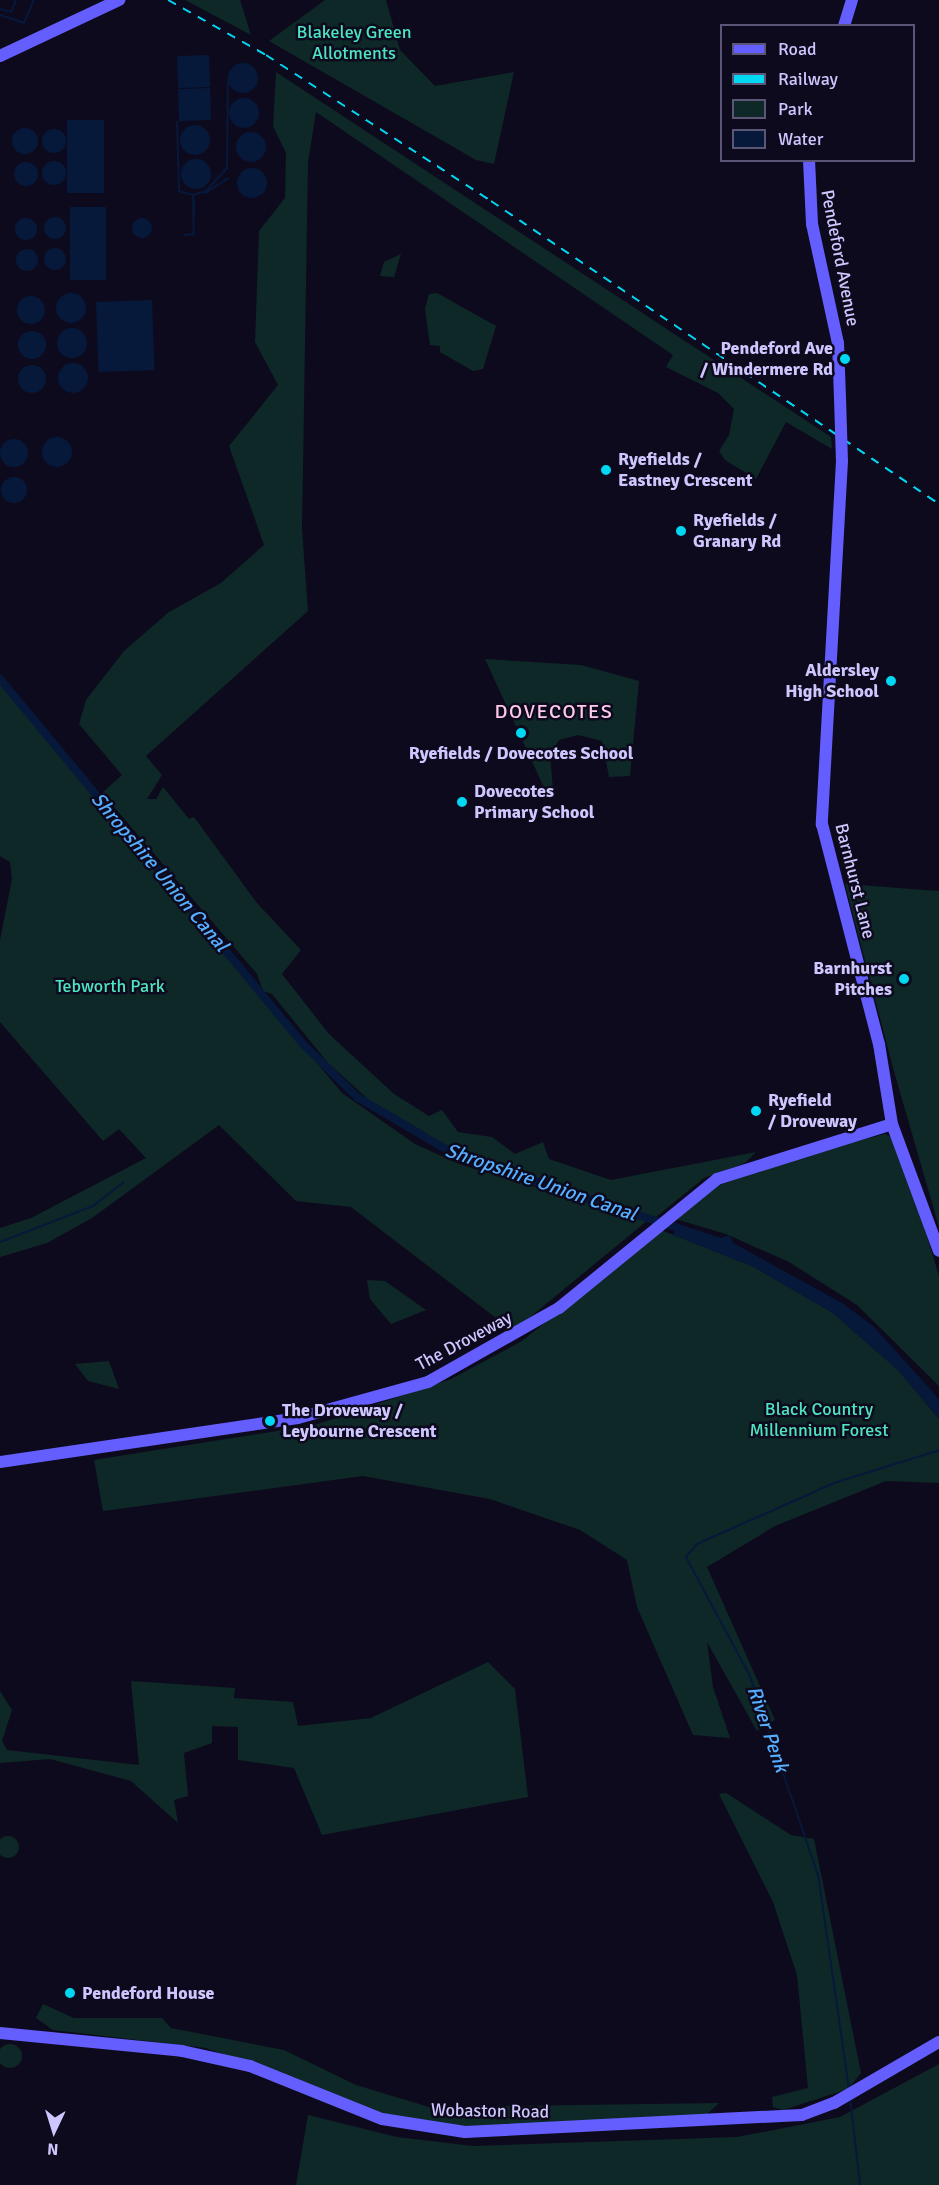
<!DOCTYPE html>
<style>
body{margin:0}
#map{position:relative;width:939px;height:2185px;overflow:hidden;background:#0e0a1d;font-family:Signika,sans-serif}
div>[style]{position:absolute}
.green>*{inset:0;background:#0d2827}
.round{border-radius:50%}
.water>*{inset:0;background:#06193b;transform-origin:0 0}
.stream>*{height:2px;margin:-1px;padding:0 1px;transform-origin:1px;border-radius:1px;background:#06193b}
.canal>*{height:8px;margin:-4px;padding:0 4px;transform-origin:4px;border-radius:4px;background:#06193b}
.secondary>*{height:12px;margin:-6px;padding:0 6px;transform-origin:6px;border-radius:6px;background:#645eff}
.rail>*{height:2px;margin-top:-1px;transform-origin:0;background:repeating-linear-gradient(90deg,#00d7f2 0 9px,transparent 0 17px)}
.secondary-bridge>*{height:12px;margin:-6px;padding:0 6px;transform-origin:6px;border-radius:6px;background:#645eff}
.dots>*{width:16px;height:16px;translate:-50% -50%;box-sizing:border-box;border:3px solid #0e0a1d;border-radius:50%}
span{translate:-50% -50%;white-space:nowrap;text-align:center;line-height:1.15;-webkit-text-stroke:5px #0e0a1d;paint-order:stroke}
.park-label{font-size:18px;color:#4de5c1}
.street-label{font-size:18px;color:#cec7ff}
.poi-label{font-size:18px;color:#cec7ff;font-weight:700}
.right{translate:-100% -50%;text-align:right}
.left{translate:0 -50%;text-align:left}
.neighbourhood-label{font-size:20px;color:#ffc9eb;letter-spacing:1.5px}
.water-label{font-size:20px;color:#55aeff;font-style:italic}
.legend{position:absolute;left:720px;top:24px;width:195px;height:138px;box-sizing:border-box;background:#0e0a1d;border:2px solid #5b5677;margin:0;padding:8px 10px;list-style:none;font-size:18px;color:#cec7ff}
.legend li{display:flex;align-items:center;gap:12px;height:30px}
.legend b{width:30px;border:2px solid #5b5677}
.north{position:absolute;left:24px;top:2101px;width:60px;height:60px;-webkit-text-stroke:4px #0e0a1d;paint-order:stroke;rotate:184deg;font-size:16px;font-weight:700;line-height:24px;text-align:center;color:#cec7ff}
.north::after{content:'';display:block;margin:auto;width:21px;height:27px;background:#cec7ff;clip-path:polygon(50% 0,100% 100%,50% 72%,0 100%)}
</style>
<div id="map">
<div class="green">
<div style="clip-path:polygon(185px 0,240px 0,251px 35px)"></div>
<div style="clip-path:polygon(325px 0,386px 0,400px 50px,435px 86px,514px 72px,494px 164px,476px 160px,269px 41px)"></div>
<div style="clip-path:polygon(276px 72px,831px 437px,832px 449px,786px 422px,756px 479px,725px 460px,719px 451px,729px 435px,734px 409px,718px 393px,666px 367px,673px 355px,316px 112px,308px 162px,302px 529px,308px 611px,146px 756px,162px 775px,147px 799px,156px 799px,163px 787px,189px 819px,194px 817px,257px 903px,301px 950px,282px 974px,329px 1034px,394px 1094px,429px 1116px,442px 1110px,458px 1132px,492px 1137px,515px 1154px,543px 1142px,549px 1159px,611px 1180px,756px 1152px,745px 1163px,704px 1178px,656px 1217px,457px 1152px,369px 1100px,328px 1063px,272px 994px,263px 991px,257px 974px,102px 793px,122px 775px,79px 724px,86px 700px,124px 651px,169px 612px,221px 583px,264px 545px,229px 446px,278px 385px,255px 342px,259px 231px,285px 198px,286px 153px,273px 126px)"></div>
<div style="clip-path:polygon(401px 254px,394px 277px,380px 276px,384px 262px)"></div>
<div style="clip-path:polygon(437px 293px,496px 326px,483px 369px,473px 371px,440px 352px,440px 346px,430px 345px,425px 309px,429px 294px)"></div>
<div style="clip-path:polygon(485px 659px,581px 665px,639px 681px,630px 776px,609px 777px,602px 741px,578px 735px,559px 740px,550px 754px,553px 790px,547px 794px)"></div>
<div style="clip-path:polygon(0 683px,342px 1093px,415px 1144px,459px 1164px,647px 1221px,513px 1331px,351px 1207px,296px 1201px,219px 1125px,92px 1218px,47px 1243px,0 1257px,0 1228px,31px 1218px,146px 1158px,119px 1129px,103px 1141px,0 1022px,0 940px,12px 879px,10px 862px,0 856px)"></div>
<div style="clip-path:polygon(845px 884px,939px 891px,939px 1227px,893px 1068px)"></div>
<div style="clip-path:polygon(885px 1134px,898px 1140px,939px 1276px,939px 1386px,857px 1305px,789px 1262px,726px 1234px,672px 1218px,714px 1187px,803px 1155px)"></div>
<div style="clip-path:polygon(661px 1230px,754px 1267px,833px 1313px,898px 1370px,939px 1419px,939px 1483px,886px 1481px,775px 1526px,707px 1567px,775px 1720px,757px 1731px,707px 1642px,713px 1687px,730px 1738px,693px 1735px,637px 1607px,627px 1560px,580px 1530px,490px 1499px,363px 1476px,103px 1511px,94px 1460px,315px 1425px,451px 1379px,522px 1341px)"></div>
<div style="clip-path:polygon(367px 1280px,385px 1281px,426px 1310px,391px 1324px,370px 1299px)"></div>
<div style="clip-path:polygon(109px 1361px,119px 1389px,88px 1381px,75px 1364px)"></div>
<div style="clip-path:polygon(488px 1662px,515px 1689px,528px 1797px,322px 1835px,294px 1768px,238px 1760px,238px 1727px,212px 1726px,212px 1743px,184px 1753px,188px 1796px,174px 1800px,178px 1823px,131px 1781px,50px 1759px,0 1763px,0 1691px,12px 1710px,2px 1741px,7px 1750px,139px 1765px,131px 1681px,235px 1688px,234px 1698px,293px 1702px,298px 1726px,371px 1718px)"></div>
<div style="clip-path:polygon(726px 1793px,791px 1835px,814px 1839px,861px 2073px,848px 2089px,783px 2110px,773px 2107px,772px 2097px,808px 2088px,797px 1975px,773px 1902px,719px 1794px)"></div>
<div class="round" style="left:-3px;top:1836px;width:22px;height:22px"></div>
<div style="clip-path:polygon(43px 2004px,74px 2018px,162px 2018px,171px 2028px,284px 2050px,356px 2085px,429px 2107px,719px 2103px,706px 2115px,464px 2129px,383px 2115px,206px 2048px,53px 2030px,36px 2018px)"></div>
<div class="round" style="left:-2px;top:2044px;width:24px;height:24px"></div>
<div style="clip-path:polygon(939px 2064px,939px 2185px,296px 2185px,308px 2115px,397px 2137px,473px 2146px,737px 2137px,840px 2117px)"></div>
</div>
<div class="water">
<div style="left:209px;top:55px;width:32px;height:32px;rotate:88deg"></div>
<div class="round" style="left:228px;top:63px;width:30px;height:30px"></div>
<div style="left:210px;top:88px;width:32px;height:32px;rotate:88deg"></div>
<div class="round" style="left:229px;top:98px;width:30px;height:30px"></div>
<div style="left:67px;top:120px;width:37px;height:73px"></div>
<div class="round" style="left:180px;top:125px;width:30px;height:30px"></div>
<div class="round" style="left:12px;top:128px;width:26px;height:26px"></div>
<div class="round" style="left:42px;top:129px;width:24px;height:24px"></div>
<div class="round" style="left:236px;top:132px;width:30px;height:30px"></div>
<div class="round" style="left:181px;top:159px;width:30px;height:30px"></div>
<div class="round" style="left:42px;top:161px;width:24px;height:24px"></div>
<div class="round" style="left:14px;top:162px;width:24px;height:24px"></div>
<div class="round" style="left:237px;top:168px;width:30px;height:30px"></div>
<div style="left:70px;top:207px;width:36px;height:73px"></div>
<div class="round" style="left:44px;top:217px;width:22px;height:22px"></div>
<div class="round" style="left:132px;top:218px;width:20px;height:20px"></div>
<div class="round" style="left:15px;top:218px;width:22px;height:22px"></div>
<div class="round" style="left:44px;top:248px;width:22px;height:22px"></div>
<div class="round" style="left:16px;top:249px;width:22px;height:22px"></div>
<div class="round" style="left:56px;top:293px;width:30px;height:30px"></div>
<div class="round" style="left:17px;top:296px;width:28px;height:28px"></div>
<div style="left:152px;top:300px;width:70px;height:56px;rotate:88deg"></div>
<div class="round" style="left:57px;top:328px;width:30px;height:30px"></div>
<div class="round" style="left:18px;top:331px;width:28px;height:28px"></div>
<div class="round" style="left:58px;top:363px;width:30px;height:30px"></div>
<div class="round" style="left:18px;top:365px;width:28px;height:28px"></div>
<div class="round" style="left:42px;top:437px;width:30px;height:30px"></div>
<div class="round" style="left:0;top:439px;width:28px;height:28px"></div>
<div class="round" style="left:1px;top:477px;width:26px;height:26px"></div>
<div style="clip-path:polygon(676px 1223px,721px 1238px,730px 1235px,733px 1243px,842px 1303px,873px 1326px,931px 1390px,939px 1400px,939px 1419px,898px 1370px,833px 1313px,754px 1267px,673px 1235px)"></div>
</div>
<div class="stream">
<div style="left:0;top:9px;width:11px;rotate:15deg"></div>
<div style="left:11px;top:12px;width:13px;rotate:-67deg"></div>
<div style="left:0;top:15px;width:25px;rotate:18deg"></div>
<div style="left:24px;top:23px;width:25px;rotate:-67deg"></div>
<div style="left:177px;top:122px;width:69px;rotate:88.3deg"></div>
<div style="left:179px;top:191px;width:15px;rotate:16deg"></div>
<div style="left:193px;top:195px;width:39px;rotate:89deg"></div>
<div style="left:194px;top:234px;width:10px;rotate:174deg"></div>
<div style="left:205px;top:193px;width:27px;rotate:-33deg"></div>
<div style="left:193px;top:195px;width:14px;rotate:-17deg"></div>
<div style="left:206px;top:191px;width:31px;rotate:-48deg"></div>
<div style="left:227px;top:168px;width:89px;rotate:-89.4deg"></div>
<div style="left:193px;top:201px;width:14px;rotate:86deg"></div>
<div style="left:194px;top:215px;width:14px;rotate:-90deg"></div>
<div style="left:0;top:1242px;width:100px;rotate:-21.2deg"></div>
<div style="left:93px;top:1206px;width:39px;rotate:-38deg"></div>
<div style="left:849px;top:2089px;width:216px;rotate:-98.2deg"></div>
<div style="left:818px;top:1875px;width:210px;rotate:-108.9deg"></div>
<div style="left:750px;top:1676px;width:135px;rotate:-118.3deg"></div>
<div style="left:686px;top:1557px;width:17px;rotate:-50deg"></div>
<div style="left:697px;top:1544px;width:150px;rotate:-24deg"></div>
<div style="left:834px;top:1483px;width:110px;rotate:-17.4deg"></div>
<div style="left:850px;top:2098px;width:88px;rotate:83.4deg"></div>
</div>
<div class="canal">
<div style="left:0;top:679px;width:477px;rotate:50.3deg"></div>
<div style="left:305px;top:1046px;width:73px;rotate:44.4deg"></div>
<div style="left:357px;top:1097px;width:121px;rotate:30.4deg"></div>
<div style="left:461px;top:1158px;width:231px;rotate:17.9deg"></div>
</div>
<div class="secondary">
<div style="left:844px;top:26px;width:27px;rotate:-73deg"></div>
<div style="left:0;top:56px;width:132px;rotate:-25.2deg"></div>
<div style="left:809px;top:160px;width:64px;rotate:87.3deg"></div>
<div style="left:812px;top:224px;width:122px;rotate:77.7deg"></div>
<div style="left:838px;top:343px;width:55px;rotate:87.9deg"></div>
<div style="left:842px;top:461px;width:364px;rotate:93.2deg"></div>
<div style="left:822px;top:824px;width:227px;rotate:75.5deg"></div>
<div style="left:879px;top:1044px;width:81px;rotate:80.8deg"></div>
<div style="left:892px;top:1124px;width:135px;rotate:69.7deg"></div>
<div style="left:0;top:1462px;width:301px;rotate:-8.4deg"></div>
<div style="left:298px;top:1418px;width:135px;rotate:-15.5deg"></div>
<div style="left:428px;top:1382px;width:150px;rotate:-29.5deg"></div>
<div style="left:559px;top:1308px;width:204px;rotate:-39.2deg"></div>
<div style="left:717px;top:1179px;width:183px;rotate:-17.4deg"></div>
<div style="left:0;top:2033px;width:183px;rotate:5.6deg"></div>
<div style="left:182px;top:2051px;width:70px;rotate:12.4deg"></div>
<div style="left:250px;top:2066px;width:142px;rotate:21.9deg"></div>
<div style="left:382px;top:2119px;width:84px;rotate:8.9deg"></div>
<div style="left:465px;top:2132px;width:337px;rotate:-2.9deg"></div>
<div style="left:802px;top:2115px;width:34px;rotate:-21deg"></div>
<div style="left:834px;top:2103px;width:121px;rotate:-30.2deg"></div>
</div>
<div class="rail">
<div style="left:168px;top:0;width:112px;rotate:29.3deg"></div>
<div style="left:266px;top:55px;width:268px;rotate:33deg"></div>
<div style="left:491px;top:201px;width:541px;rotate:34.07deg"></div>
</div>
<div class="secondary-bridge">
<div style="left:840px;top:398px;width:63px;rotate:88.2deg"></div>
</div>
<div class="dots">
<div style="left:845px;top:359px;background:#00d7f2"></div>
<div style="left:606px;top:470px;background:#00d7f2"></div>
<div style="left:681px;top:531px;background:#00d7f2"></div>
<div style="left:891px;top:681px;background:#00d7f2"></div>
<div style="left:521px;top:733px;background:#00d7f2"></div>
<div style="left:462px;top:802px;background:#00d7f2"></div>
<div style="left:904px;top:979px;background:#00d7f2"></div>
<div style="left:756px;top:1111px;background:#00d7f2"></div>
<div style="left:270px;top:1421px;background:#00d7f2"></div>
<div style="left:70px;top:1993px;background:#00d7f2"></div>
</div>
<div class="park-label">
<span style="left:354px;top:43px">Blakeley Green<br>Allotments</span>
<span style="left:110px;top:986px">Tebworth Park</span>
<span style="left:819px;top:1420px">Black Country<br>Millennium Forest</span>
</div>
<div class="street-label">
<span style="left:840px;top:258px;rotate:79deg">Pendeford Avenue</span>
<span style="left:855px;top:881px;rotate:76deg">Barnhurst Lane</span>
<span style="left:464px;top:1341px;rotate:-28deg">The Droveway</span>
<span style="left:490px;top:2111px;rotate:1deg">Wobaston Road</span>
</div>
<div class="poi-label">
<span class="right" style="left:833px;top:359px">Pendeford Ave<br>/ Windermere Rd</span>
<span class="left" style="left:618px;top:470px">Ryefields /<br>Eastney Crescent</span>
<span class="left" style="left:693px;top:531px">Ryefields /<br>Granary Rd</span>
<span class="right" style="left:879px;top:681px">Aldersley<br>High School</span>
<span style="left:521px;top:753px">Ryefields / Dovecotes School</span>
<span class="left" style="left:474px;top:802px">Dovecotes<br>Primary School</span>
<span class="right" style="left:892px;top:979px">Barnhurst<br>Pitches</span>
<span class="left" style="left:768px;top:1111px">Ryefield<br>/ Droveway</span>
<span class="left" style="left:282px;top:1421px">The Droveway /<br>Leybourne Crescent</span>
<span class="left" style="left:82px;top:1993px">Pendeford House</span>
</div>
<div class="neighbourhood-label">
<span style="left:554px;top:711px">DOVECOTES</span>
</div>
<div class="water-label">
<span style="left:160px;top:872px;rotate:50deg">Shropshire Union Canal</span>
<span style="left:541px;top:1182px;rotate:19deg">Shropshire Union Canal</span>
<span style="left:768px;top:1729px;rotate:71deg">River Penk</span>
</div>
<ul class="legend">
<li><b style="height:8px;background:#645eff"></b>Road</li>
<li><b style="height:8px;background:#00d7f2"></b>Railway</li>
<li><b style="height:16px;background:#0d2827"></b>Park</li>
<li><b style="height:16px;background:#06193b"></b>Water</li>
</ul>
<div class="north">N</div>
</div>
